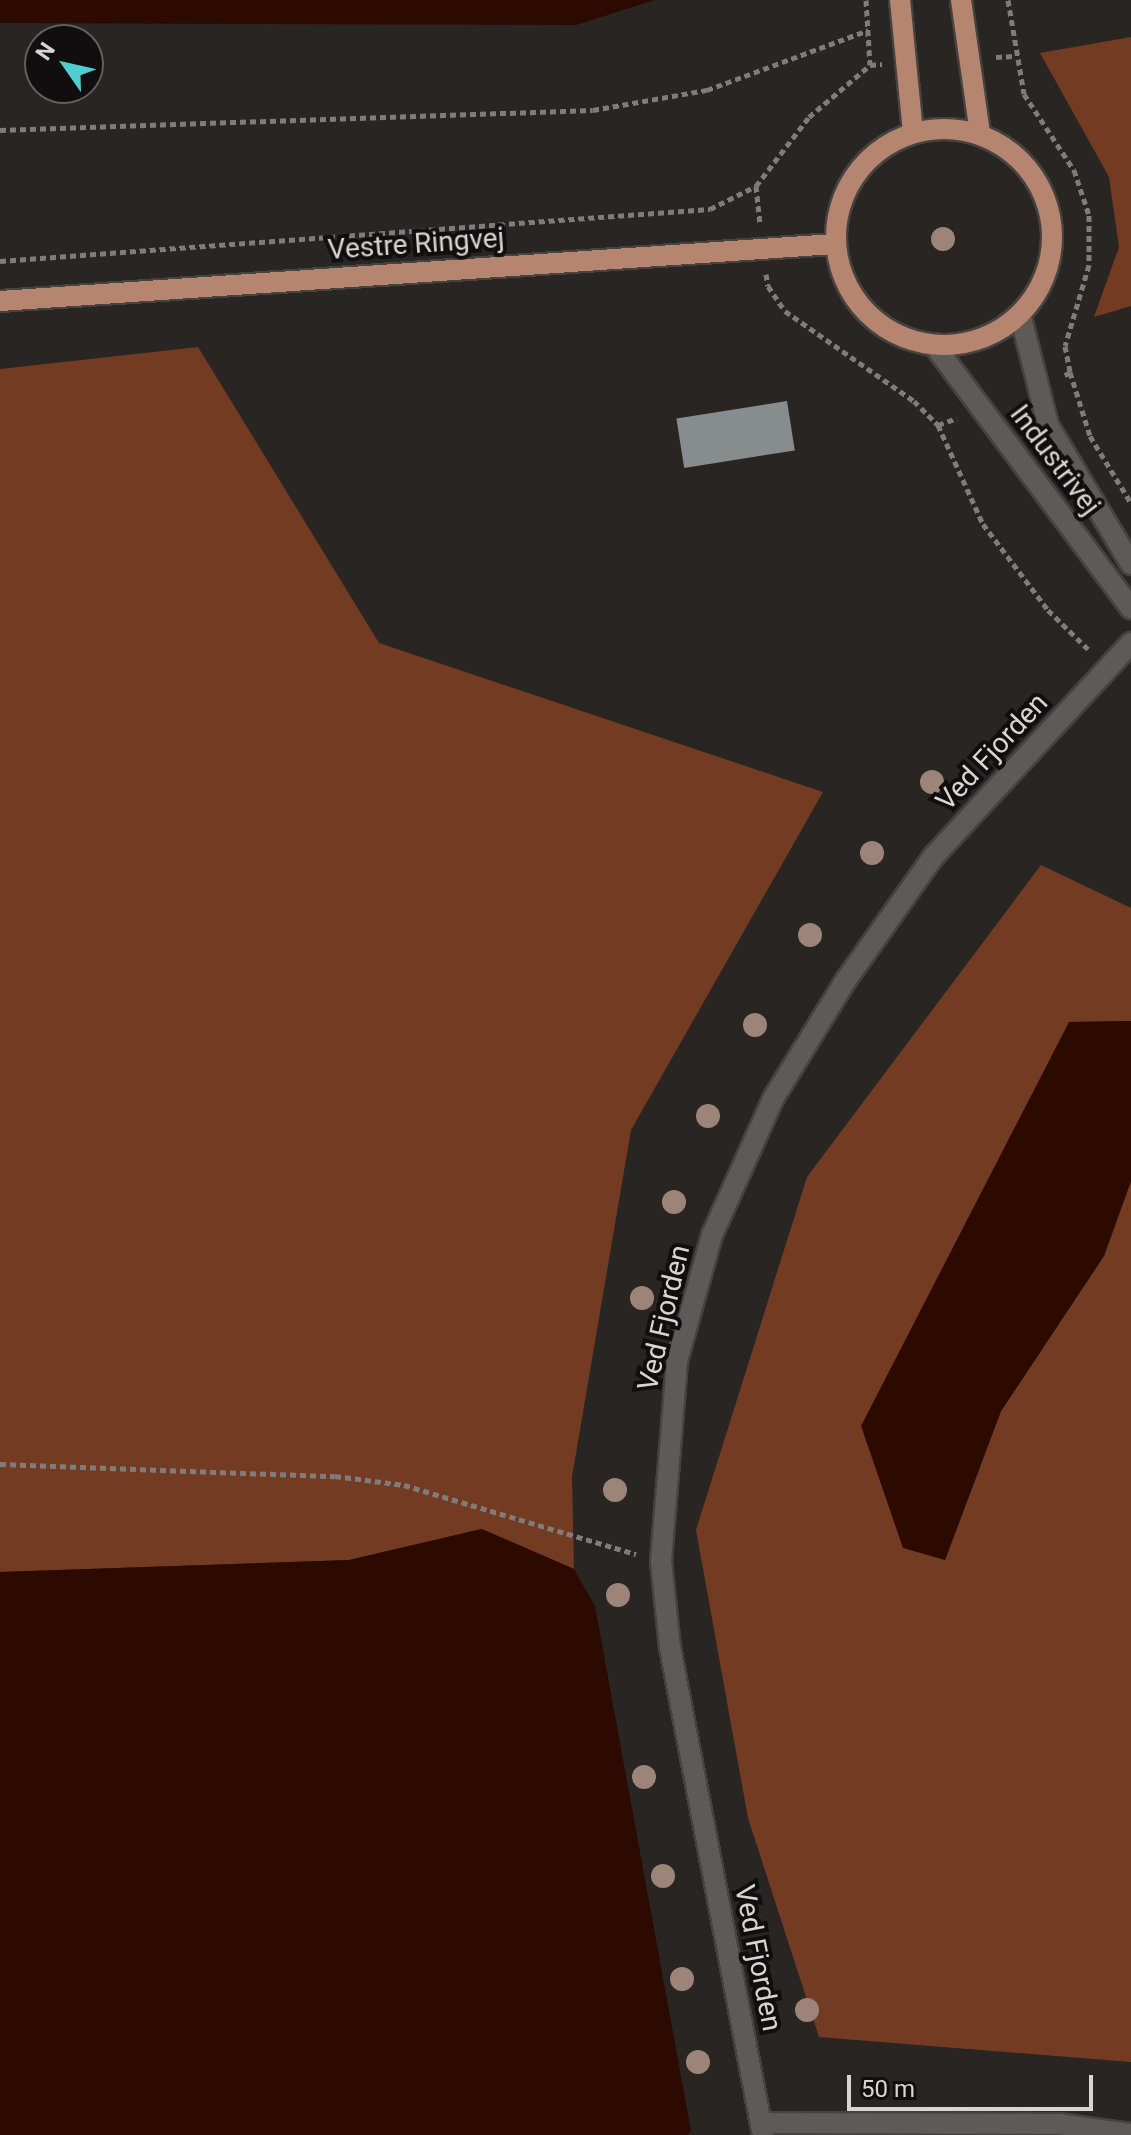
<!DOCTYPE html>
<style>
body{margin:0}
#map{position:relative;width:1131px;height:2135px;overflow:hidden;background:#292523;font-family:Roboto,sans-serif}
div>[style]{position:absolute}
.green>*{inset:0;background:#733c22}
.water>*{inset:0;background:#2c0a00}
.building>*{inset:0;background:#878c8d;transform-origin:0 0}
.path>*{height:5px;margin-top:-2.5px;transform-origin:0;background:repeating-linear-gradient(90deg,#7f7c7b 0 6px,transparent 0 10px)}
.roads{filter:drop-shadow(2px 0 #454240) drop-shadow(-2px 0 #454240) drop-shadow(0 2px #454240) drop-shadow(0 -2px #454240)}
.minor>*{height:20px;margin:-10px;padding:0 10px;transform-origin:10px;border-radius:10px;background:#5e5a58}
.primary>*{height:20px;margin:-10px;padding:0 10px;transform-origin:10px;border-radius:10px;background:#b6856f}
.primary>.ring{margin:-10px;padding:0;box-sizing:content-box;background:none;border:20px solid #b6856f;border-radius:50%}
.trees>*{width:24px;height:24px;margin:-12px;border-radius:50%;background:#9c8478}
span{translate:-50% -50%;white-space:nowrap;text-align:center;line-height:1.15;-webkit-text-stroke:8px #100e0e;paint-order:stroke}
.street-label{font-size:28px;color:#d8d6d5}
.north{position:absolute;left:24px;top:24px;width:80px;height:80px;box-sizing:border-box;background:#100e0e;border:2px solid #605e5e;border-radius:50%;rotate:304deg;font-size:22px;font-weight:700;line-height:32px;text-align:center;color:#d8d6d5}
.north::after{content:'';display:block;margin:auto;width:28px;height:36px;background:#51ccd1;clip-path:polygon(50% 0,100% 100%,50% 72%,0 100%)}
.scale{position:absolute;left:847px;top:2075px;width:246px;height:36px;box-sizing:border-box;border:4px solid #d8d6d5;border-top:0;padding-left:10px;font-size:24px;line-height:28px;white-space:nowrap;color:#d8d6d5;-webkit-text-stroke:6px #100e0e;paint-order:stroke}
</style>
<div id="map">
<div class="green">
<div style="clip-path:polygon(1131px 37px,1131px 306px,1094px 317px,1119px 247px,1109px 177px,1040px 53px)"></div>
<div style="clip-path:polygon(198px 347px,379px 643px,823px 792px,631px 1130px,572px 1477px,574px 1569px,481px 1529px,349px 1560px,0 1572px,0 369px)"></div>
<div style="clip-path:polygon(1041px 865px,1131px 908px,1131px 1021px,1069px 1022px,945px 1560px,1001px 1411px,1104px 1256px,1131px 1181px,1131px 2062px,819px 2037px,748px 1818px,696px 1530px,807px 1177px)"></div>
</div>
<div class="water">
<div style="clip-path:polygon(0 0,655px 0,576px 25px,0 23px)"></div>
<div style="clip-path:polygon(1131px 1021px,1131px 1181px,1104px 1256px,1001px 1411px,945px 1560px,903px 1548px,861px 1426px,1069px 1022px)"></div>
<div style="clip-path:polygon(482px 1529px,574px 1569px,595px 1606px,691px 2131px,687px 2135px,0 2135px,0 1572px,349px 1560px)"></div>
</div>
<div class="building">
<div style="left:787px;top:401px;width:50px;height:112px;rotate:81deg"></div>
</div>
<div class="path">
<div style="left:866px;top:0;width:65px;rotate:86.5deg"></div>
<div style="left:1008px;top:0;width:95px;rotate:80.3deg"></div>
<div style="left:1024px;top:94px;width:91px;rotate:56.7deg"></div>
<div style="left:1074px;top:170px;width:47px;rotate:71.6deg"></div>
<div style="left:1089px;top:215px;width:50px;rotate:90deg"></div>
<div style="left:1089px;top:265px;width:84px;rotate:106.5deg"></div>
<div style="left:1065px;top:346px;width:26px;rotate:79deg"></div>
<div style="left:1070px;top:372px;width:9px;rotate:148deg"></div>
<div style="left:996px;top:57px;width:18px;rotate:-3deg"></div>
<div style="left:0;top:130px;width:593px;rotate:-1.93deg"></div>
<div style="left:593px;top:110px;width:116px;rotate:-10deg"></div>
<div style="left:707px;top:90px;width:172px;rotate:-20.4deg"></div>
<div style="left:756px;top:186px;width:38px;rotate:84deg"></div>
<div style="left:0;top:261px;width:712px;rotate:-4.19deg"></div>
<div style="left:710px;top:209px;width:51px;rotate:-26.6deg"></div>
<div style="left:756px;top:186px;width:87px;rotate:-52.5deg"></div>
<div style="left:809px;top:117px;width:80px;rotate:-40.4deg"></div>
<div style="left:870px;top:65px;width:12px;rotate:-5deg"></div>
<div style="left:766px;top:274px;width:12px;rotate:81deg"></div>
<div style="left:768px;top:286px;width:30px;rotate:56deg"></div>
<div style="left:785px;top:311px;width:157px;rotate:34.9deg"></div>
<div style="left:914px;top:401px;width:34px;rotate:45deg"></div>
<div style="left:938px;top:425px;width:20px;rotate:-20deg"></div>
<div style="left:1070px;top:372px;width:67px;rotate:72.6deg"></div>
<div style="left:1090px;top:436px;width:79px;rotate:58.5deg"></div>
<div style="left:938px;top:425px;width:109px;rotate:65.6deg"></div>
<div style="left:983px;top:524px;width:108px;rotate:52.9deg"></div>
<div style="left:1048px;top:610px;width:59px;rotate:44.3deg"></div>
<div style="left:0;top:1464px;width:335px;rotate:2.1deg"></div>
<div style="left:335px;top:1476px;width:70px;rotate:7.4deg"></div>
<div style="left:404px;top:1485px;width:242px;rotate:16.6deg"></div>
</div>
<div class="roads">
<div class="minor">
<div style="left:1020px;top:314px;width:114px;rotate:75.8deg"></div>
<div style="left:1048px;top:425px;width:162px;rotate:59.2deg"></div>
<div style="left:934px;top:345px;width:329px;rotate:53.2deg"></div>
<div style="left:761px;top:2123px;width:298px;rotate:0.2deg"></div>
<div style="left:1059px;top:2124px;width:73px;rotate:7.9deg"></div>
<div style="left:763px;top:2135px;width:496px;rotate:-100.8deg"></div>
<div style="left:670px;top:1648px;width:87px;rotate:-95.9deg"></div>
<div style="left:661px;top:1561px;width:201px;rotate:-85.4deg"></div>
<div style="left:677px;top:1361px;width:131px;rotate:-74.5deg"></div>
<div style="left:712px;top:1235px;width:149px;rotate:-65.8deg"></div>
<div style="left:773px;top:1099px;width:140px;rotate:-58.5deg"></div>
<div style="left:846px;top:980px;width:151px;rotate:-54.7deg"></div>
<div style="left:933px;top:857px;width:292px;rotate:-47.2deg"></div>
</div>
<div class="primary">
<div style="left:900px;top:0;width:134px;rotate:84.4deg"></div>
<div style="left:961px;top:0;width:135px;rotate:81.9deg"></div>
<div class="ring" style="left:836px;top:129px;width:196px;height:196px"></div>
<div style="left:0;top:301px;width:837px;rotate:-3.91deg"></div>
</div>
</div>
<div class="trees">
<div style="left:943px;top:239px"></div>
<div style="left:932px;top:782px"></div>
<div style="left:872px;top:853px"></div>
<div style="left:810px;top:935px"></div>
<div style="left:755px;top:1025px"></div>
<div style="left:708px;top:1116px"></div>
<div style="left:674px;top:1202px"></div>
<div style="left:642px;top:1298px"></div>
<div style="left:615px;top:1490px"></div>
<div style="left:618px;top:1595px"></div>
<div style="left:644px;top:1777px"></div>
<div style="left:663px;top:1876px"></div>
<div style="left:682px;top:1979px"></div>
<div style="left:807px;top:2010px"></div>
<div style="left:698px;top:2062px"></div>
</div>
<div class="street-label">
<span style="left:416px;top:244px;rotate:-4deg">Vestre Ringvej</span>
<span style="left:1055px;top:460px;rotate:53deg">Industrivej</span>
<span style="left:992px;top:752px;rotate:-47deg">Ved Fjorden</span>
<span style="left:664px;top:1318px;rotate:-77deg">Ved Fjorden</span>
<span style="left:758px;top:1958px;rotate:79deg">Ved Fjorden</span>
</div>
<div class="north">N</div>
<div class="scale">50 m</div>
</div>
